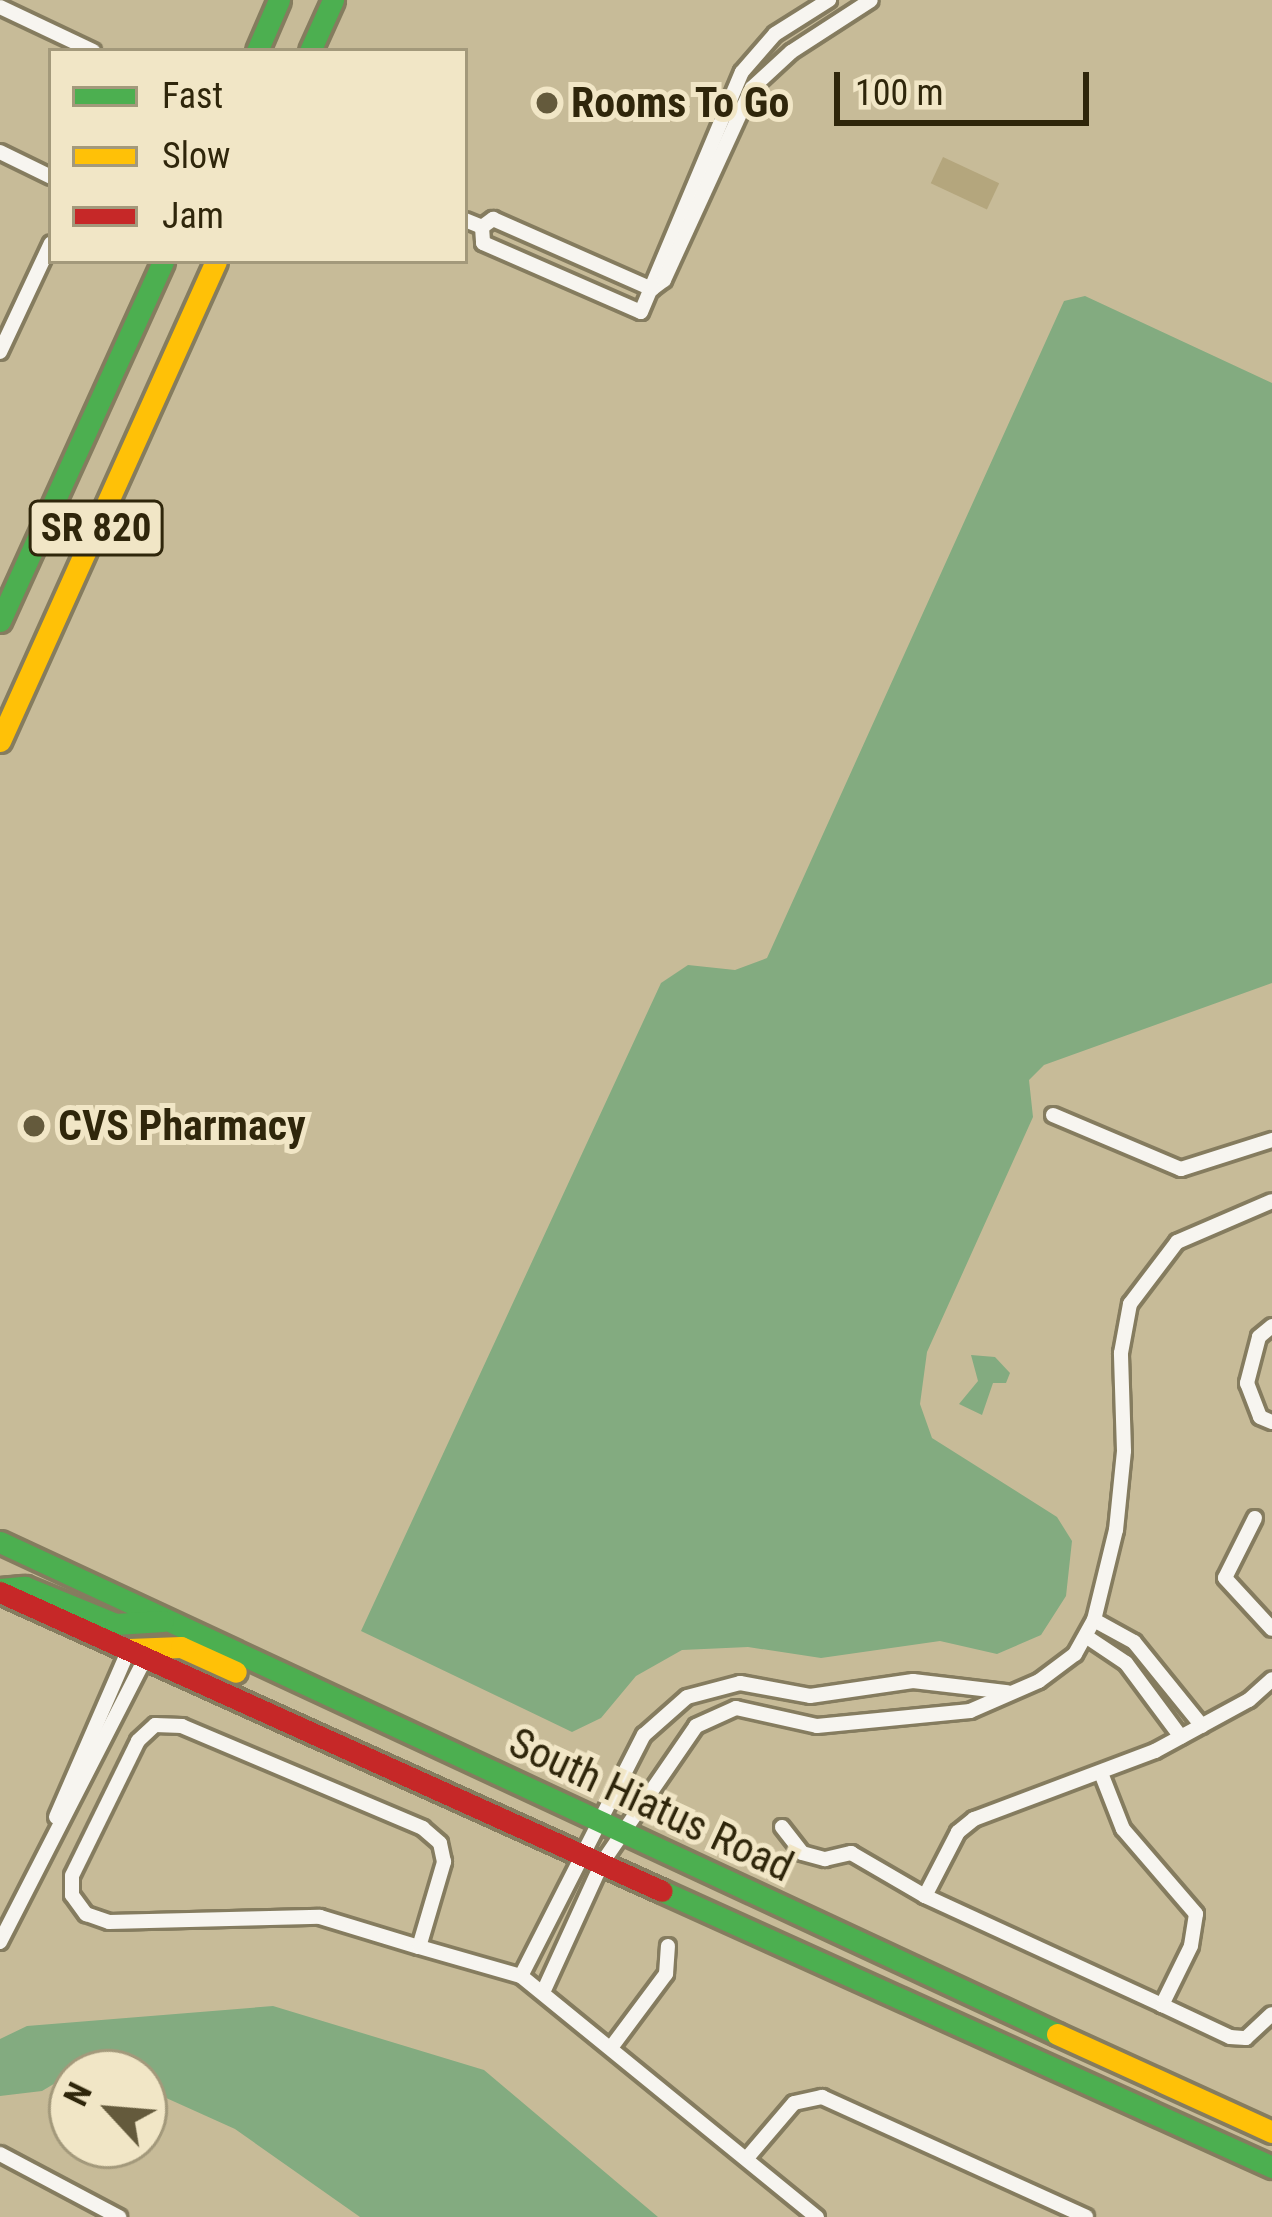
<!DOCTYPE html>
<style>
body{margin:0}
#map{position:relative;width:1272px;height:2217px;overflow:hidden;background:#c7bb98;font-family:"Roboto Condensed",sans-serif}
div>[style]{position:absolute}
.green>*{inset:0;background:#b4a67d;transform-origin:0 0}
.water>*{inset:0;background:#83ab80}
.roads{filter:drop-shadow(3px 0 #857c5f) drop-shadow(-3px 0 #857c5f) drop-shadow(0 3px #857c5f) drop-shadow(0 -3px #857c5f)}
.street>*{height:14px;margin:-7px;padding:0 7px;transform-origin:7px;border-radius:7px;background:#f7f5f0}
.fast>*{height:21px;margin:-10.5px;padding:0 10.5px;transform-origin:10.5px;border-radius:10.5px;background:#4caf50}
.slow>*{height:21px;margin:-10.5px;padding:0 10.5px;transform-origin:10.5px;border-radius:10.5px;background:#ffc107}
.jam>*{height:21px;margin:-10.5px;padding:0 10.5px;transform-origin:10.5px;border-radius:10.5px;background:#c62828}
.dots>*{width:33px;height:33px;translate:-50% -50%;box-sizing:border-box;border:6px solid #f1e6c6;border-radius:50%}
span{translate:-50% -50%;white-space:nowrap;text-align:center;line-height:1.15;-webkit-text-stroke:10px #f1e6c6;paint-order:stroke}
.shield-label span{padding:3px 9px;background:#f1e6c6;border:3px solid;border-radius:9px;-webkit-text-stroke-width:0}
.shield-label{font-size:39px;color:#2f260b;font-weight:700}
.poi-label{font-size:42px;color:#2f260b;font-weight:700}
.left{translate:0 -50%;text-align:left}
.street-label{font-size:42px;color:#2f260b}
.legend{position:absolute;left:48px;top:48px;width:420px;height:216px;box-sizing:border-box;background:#f1e6c6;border:3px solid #a3997b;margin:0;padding:15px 21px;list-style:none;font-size:36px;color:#2f260b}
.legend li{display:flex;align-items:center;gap:24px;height:60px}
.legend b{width:60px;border:3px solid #a3997b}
.north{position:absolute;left:48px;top:2049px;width:120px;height:120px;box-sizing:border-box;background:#f1e6c6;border:3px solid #a3997b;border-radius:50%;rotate:296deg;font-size:33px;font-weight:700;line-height:48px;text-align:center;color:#2f260b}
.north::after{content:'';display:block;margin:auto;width:42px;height:54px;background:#645a3c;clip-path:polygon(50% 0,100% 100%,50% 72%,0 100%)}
.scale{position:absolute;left:834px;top:72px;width:255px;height:54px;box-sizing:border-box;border:6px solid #2f260b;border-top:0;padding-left:15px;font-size:36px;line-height:42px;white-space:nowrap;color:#2f260b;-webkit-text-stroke:9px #f1e6c6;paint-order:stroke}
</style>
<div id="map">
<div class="green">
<div style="left:943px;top:157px;width:62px;height:29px;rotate:25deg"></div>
</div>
<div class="water">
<div style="clip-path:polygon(1085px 296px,1272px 383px,1272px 983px,1044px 1065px,1029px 1080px,1033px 1117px,927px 1352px,920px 1404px,932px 1438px,1057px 1517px,1072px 1541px,1066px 1596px,1041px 1635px,997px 1654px,940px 1641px,821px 1658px,748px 1647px,682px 1650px,636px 1676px,601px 1718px,572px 1732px,361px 1631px,661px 983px,688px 965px,735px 970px,767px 958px,1064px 301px)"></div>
<div style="clip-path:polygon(971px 1355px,995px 1357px,1010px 1373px,1006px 1383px,993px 1383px,982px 1415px,959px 1404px,978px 1381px)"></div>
<div style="clip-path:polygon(273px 2006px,484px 2070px,658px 2217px,360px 2217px,235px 2129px,144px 2088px,144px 2073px,72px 2073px,42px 2091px,0 2096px,0 2039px,27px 2026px)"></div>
</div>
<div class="roads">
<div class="street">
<div style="left:0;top:7px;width:103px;rotate:25.3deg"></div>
<div style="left:0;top:152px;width:57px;rotate:26.1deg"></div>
<div style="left:465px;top:220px;width:18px;rotate:22deg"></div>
<div style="left:482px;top:227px;width:14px;rotate:-36deg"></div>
<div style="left:493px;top:219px;width:174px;rotate:23.8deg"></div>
<div style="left:482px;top:227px;width:16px;rotate:86deg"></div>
<div style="left:483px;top:243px;width:172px;rotate:23.6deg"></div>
<div style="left:641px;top:312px;width:260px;rotate:-67.2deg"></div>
<div style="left:742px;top:72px;width:50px;rotate:-49deg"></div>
<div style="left:775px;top:34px;width:64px;rotate:-32.2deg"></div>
<div style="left:652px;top:289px;width:15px;rotate:-37deg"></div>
<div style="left:664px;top:280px;width:211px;rotate:-65.4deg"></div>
<div style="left:752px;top:88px;width:53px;rotate:-42.7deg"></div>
<div style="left:791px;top:52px;width:95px;rotate:-33deg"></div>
<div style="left:0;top:352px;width:120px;rotate:-64.9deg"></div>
<div style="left:1053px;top:1115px;width:139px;rotate:22.9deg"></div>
<div style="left:1181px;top:1169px;width:96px;rotate:-17.7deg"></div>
<div style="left:1272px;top:1326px;width:17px;rotate:140deg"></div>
<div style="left:1259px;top:1337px;width:48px;rotate:104.6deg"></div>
<div style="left:1247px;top:1383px;width:36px;rotate:69deg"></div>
<div style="left:1260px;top:1417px;width:13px;rotate:23deg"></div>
<div style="left:1255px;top:1518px;width:67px;rotate:116.6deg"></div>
<div style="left:1225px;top:1578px;width:69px;rotate:47.3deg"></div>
<div style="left:1094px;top:1620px;width:46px;rotate:28.8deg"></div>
<div style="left:1134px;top:1642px;width:108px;rotate:51deg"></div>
<div style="left:1087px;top:1637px;width:47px;rotate:33.7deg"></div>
<div style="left:1126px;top:1663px;width:92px;rotate:53.4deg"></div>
<div style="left:1101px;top:1773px;width:60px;rotate:68.6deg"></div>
<div style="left:1123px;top:1829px;width:112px;rotate:49.3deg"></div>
<div style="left:1196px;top:1914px;width:32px;rotate:99deg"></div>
<div style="left:1191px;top:1946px;width:66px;rotate:116.2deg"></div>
<div style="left:1162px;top:2005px;width:75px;rotate:25.2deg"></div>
<div style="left:1230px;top:2037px;width:16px;rotate:4deg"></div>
<div style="left:1246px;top:2038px;width:35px;rotate:-43deg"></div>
<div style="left:56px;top:1817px;width:183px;rotate:-66.5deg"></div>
<div style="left:782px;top:1827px;width:33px;rotate:52deg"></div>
<div style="left:802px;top:1853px;width:24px;rotate:15deg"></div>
<div style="left:825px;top:1859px;width:27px;rotate:-13deg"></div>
<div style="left:851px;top:1853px;width:86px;rotate:30.2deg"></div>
<div style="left:925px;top:1896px;width:261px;rotate:24.7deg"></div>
<div style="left:925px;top:1896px;width:72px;rotate:-62.7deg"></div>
<div style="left:958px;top:1832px;width:21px;rotate:-39deg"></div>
<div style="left:974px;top:1819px;width:193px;rotate:-20.6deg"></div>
<div style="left:1155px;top:1751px;width:107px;rotate:-28.5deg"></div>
<div style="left:1249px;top:1700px;width:31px;rotate:-42deg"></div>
<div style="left:0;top:1942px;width:320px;rotate:-62.9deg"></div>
<div style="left:419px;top:1947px;width:89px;rotate:-73.6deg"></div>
<div style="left:444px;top:1862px;width:19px;rotate:-102deg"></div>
<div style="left:440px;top:1843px;width:23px;rotate:-139deg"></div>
<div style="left:423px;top:1828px;width:262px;rotate:-157.1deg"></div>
<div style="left:182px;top:1726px;width:27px;rotate:-178deg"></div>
<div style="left:155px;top:1725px;width:23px;rotate:137deg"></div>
<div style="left:138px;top:1741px;width:150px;rotate:116.1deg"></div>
<div style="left:72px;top:1876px;width:19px;rotate:90deg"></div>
<div style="left:72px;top:1895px;width:24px;rotate:54deg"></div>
<div style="left:86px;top:1914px;width:24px;rotate:19deg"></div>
<div style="left:109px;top:1922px;width:211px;rotate:-1.4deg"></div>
<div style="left:320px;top:1917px;width:103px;rotate:16.9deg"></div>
<div style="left:419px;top:1947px;width:106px;rotate:15.9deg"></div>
<div style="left:521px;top:1976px;width:382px;rotate:39.2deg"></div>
<div style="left:521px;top:1976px;width:271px;rotate:-63deg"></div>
<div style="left:644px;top:1735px;width:57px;rotate:-41.5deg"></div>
<div style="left:687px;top:1697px;width:55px;rotate:-14.8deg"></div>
<div style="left:740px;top:1683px;width:71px;rotate:10.5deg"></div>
<div style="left:810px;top:1696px;width:104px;rotate:-8.3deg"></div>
<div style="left:913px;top:1681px;width:95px;rotate:6.7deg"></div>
<div style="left:545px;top:1988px;width:137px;rotate:-65.5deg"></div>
<div style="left:602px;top:1863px;width:166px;rotate:-55.5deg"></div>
<div style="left:696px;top:1726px;width:44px;rotate:-24.2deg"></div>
<div style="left:736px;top:1708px;width:83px;rotate:12.5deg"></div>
<div style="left:817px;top:1726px;width:154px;rotate:-5.6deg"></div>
<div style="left:970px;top:1711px;width:75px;rotate:-23.5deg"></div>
<div style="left:1039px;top:1681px;width:45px;rotate:-36.9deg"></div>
<div style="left:1075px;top:1654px;width:39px;rotate:-61deg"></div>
<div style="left:1094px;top:1620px;width:93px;rotate:-76.3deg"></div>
<div style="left:1116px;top:1530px;width:79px;rotate:-84.2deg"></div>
<div style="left:1124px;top:1451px;width:98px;rotate:-91.8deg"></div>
<div style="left:1121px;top:1353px;width:50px;rotate:-79.6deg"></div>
<div style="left:1130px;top:1304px;width:78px;rotate:-52.8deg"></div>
<div style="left:1177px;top:1242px;width:103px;rotate:-23.3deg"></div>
<div style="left:613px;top:2045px;width:89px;rotate:-53.3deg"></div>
<div style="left:666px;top:1974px;width:28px;rotate:-86deg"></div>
<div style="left:0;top:2154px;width:135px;rotate:27.9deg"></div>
<div style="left:747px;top:2158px;width:72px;rotate:-49.5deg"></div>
<div style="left:794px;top:2103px;width:29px;rotate:-12deg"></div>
<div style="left:822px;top:2097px;width:290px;rotate:24.4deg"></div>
</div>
<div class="fast">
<div style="left:257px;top:51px;width:56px;rotate:-66.7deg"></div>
<div style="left:310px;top:51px;width:56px;rotate:-65.7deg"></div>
<div style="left:0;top:621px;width:395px;rotate:-65.6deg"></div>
<div style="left:0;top:1542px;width:1166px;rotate:24.96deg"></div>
<div style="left:0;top:1589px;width:25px;rotate:-5deg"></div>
<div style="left:25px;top:1587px;width:97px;rotate:22.3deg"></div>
<div style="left:115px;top:1624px;width:48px;rotate:-3.6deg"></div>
<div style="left:662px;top:1891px;width:670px;rotate:24.34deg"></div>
</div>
<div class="slow">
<div style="left:0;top:741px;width:526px;rotate:-65.77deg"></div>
<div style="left:129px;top:1649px;width:52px;rotate:-2.2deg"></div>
<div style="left:181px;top:1647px;width:60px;rotate:24.4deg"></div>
<div style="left:1057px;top:2034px;width:236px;rotate:24.5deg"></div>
</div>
<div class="jam">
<div style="left:0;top:1592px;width:726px;rotate:24.31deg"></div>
</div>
</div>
<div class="dots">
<div style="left:547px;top:103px;background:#645a3c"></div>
<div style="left:34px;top:1126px;background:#645a3c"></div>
</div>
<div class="shield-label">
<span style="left:96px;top:528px">SR 820</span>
</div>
<div class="poi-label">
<span class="left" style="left:571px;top:103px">Rooms To Go</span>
<span class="left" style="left:58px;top:1126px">CVS Pharmacy</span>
</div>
<div class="street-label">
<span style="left:651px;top:1805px;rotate:25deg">South Hiatus Road</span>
</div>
<ul class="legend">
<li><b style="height:15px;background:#4caf50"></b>Fast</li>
<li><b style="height:15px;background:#ffc107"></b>Slow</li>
<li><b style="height:15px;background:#c62828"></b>Jam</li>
</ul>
<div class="north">N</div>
<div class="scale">100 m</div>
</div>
